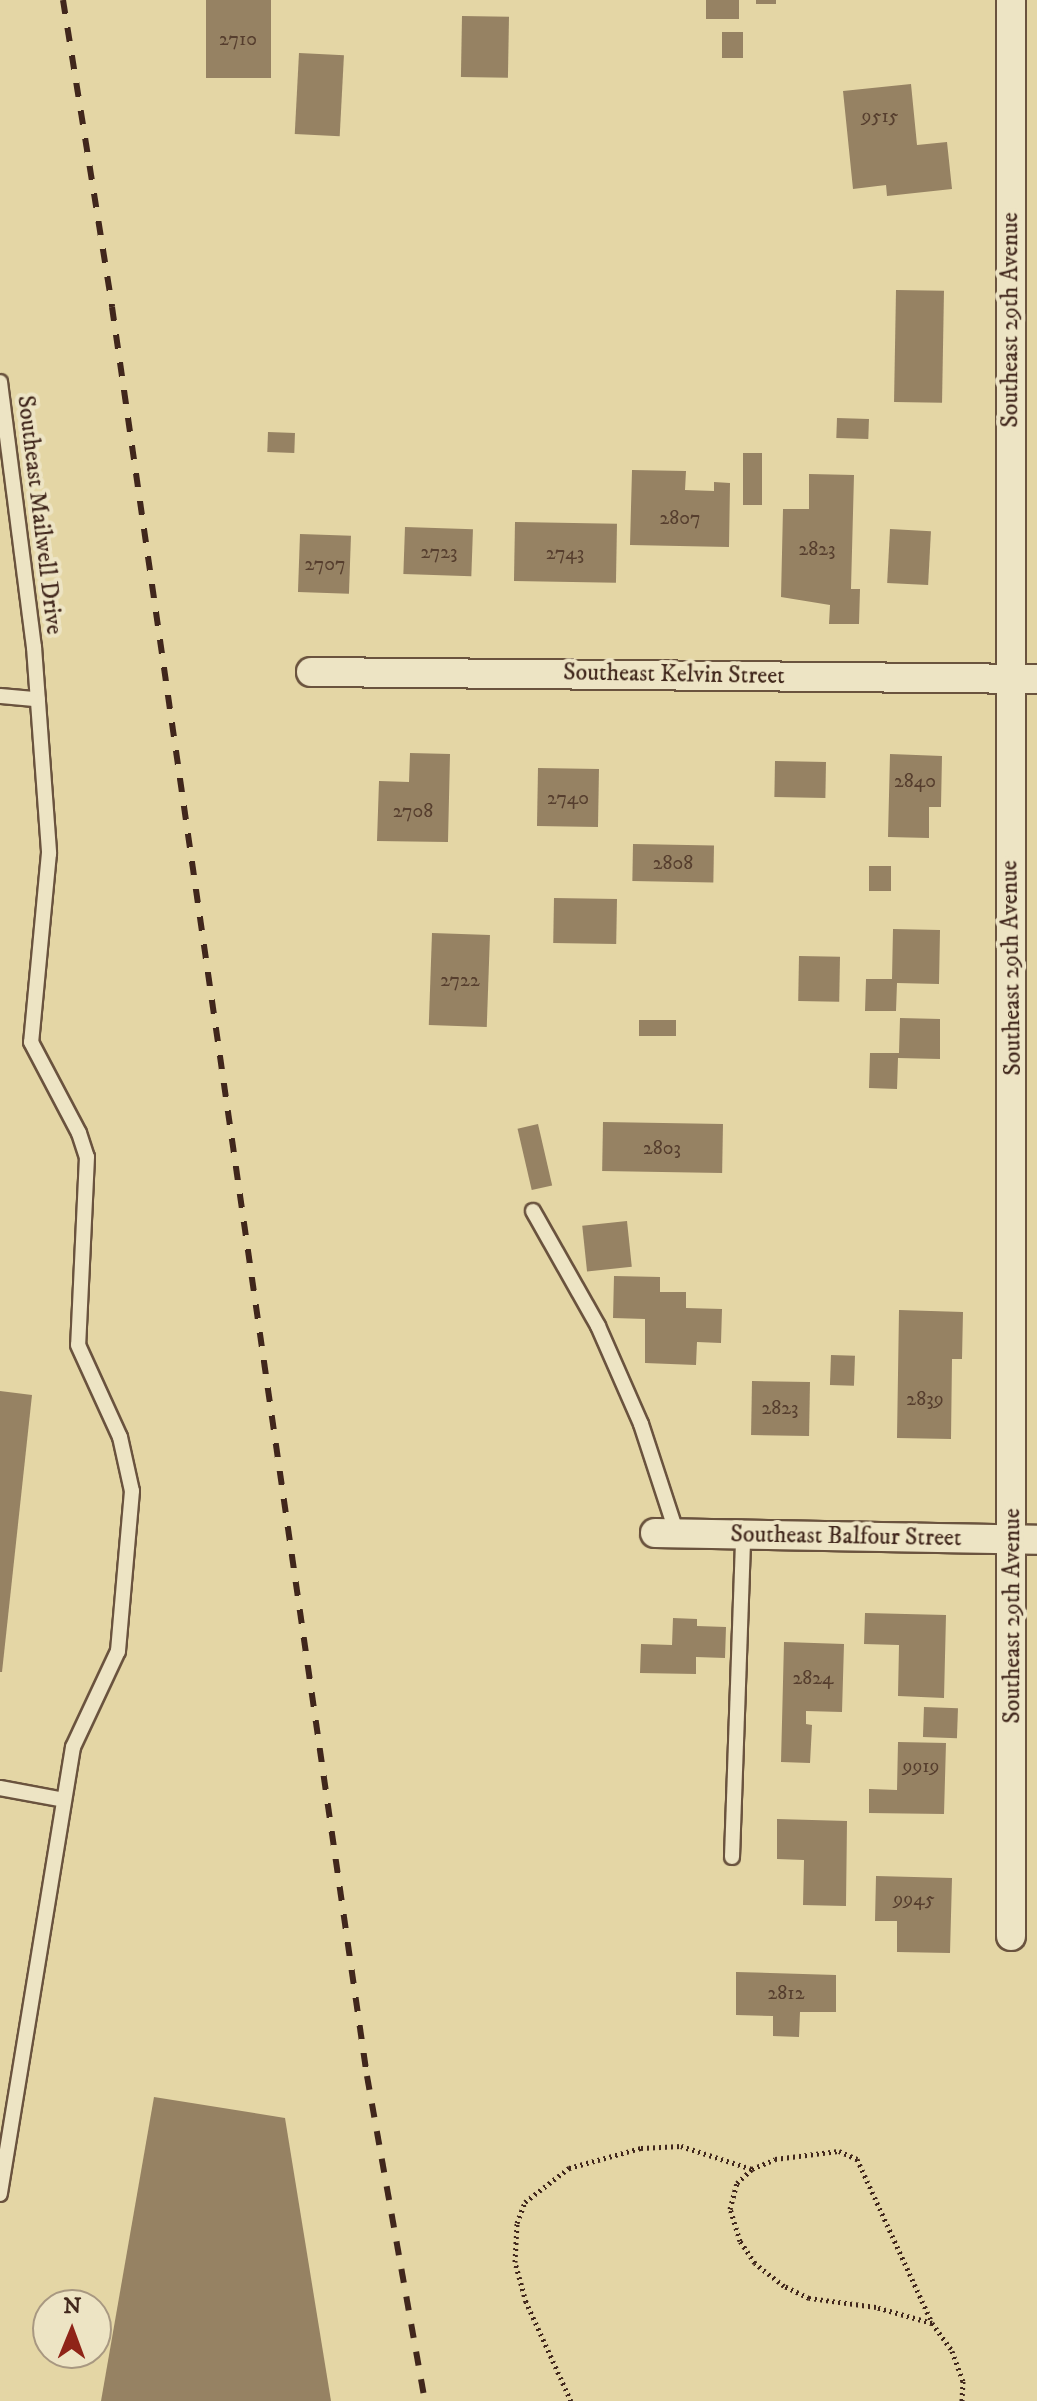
<!DOCTYPE html>
<style>
body{margin:0}
#map{position:relative;width:1037px;height:2401px;overflow:hidden;background:#e4d6a5;font-family:"IM FELL DW Pica",serif}
div>[style]{position:absolute}
.building>*{inset:0;background:#968263;transform-origin:0 0}
.path>*{height:5px;margin-top:-2.5px;transform-origin:0;background:repeating-linear-gradient(90deg,#41271c 0 2px,transparent 0 6px)}
.roads{filter:drop-shadow(2px 0 #6a533e) drop-shadow(-2px 0 #6a533e) drop-shadow(0 2px #6a533e) drop-shadow(0 -2px #6a533e)}
.service>*{height:14px;margin:-7px;padding:0 7px;transform-origin:7px;border-radius:7px;background:#ede4c4}
.minor>*{height:28px;margin:-14px;padding:0 14px;transform-origin:14px;border-radius:14px;background:#ede4c4}
.rail>*{height:6px;margin-top:-3px;transform-origin:0;background:repeating-linear-gradient(90deg,#41271c 0 14px,transparent 0 28px)}
span{translate:-50% -50%;white-space:nowrap;text-align:center;line-height:1.15;-webkit-text-stroke:8px #ede4c4;paint-order:stroke}
.number-label{font-size:20px;color:#563e2e}
.number-label span{-webkit-text-stroke-width:0}
.street-label{font-size:24px;color:#41271c}
.north{position:absolute;left:32px;top:2289px;width:80px;height:80px;box-sizing:border-box;background:#ede4c4;border:2px solid #a89881;border-radius:50%;rotate:1deg;font-size:22px;font-weight:700;line-height:32px;text-align:center;color:#41271c}
.north::after{content:'';display:block;margin:auto;width:28px;height:36px;background:#8f2418;clip-path:polygon(50% 0,100% 100%,50% 72%,0 100%)}
</style>
<div id="map">
<div class="building">
<div style="left:206px;top:0;width:65px;height:78px"></div>
<div style="left:706px;top:0;width:33px;height:19px"></div>
<div style="left:756px;top:0;width:20px;height:4px"></div>
<div style="left:462px;top:16px;width:47px;height:61px;rotate:1deg"></div>
<div style="left:722px;top:32px;width:21px;height:26px"></div>
<div style="left:299px;top:53px;width:45px;height:81px;rotate:3deg"></div>
<div style="clip-path:polygon(911px 84px,917px 145px,947px 142px,952px 189px,887px 196px,886px 185px,853px 189px,843px 91px)"></div>
<div style="left:896px;top:290px;width:48px;height:112px;rotate:1deg"></div>
<div style="left:837px;top:418px;width:32px;height:20px;rotate:2deg"></div>
<div style="left:268px;top:432px;width:27px;height:20px;rotate:2deg"></div>
<div style="left:743px;top:453px;width:19px;height:52px"></div>
<div style="clip-path:polygon(632px 470px,686px 471px,685px 490px,714px 491px,714px 482px,730px 483px,729px 547px,630px 545px)"></div>
<div style="clip-path:polygon(809px 474px,854px 475px,851px 589px,860px 589px,859px 624px,829px 624px,830px 605px,781px 597px,783px 509px,809px 509px)"></div>
<div style="left:515px;top:522px;width:102px;height:59px;rotate:1deg"></div>
<div style="left:405px;top:527px;width:68px;height:47px;rotate:2deg"></div>
<div style="left:890px;top:529px;width:41px;height:54px;rotate:3deg"></div>
<div style="left:300px;top:534px;width:51px;height:58px;rotate:2deg"></div>
<div style="clip-path:polygon(410px 753px,450px 754px,448px 842px,377px 841px,379px 781px,409px 782px)"></div>
<div style="clip-path:polygon(890px 754px,942px 756px,941px 807px,929px 807px,929px 838px,888px 837px)"></div>
<div style="left:775px;top:761px;width:51px;height:36px;rotate:1deg"></div>
<div style="left:538px;top:768px;width:61px;height:58px;rotate:1deg"></div>
<div style="left:633px;top:844px;width:81px;height:37px;rotate:1deg"></div>
<div style="left:869px;top:866px;width:22px;height:25px"></div>
<div style="left:554px;top:898px;width:63px;height:45px;rotate:1deg"></div>
<div style="clip-path:polygon(893px 929px,940px 930px,939px 984px,897px 983px,896px 1011px,865px 1011px,866px 979px,892px 979px)"></div>
<div style="left:432px;top:933px;width:58px;height:92px;rotate:2deg"></div>
<div style="left:799px;top:956px;width:41px;height:45px;rotate:1deg"></div>
<div style="clip-path:polygon(900px 1018px,940px 1019px,940px 1059px,898px 1058px,897px 1089px,869px 1088px,870px 1053px,899px 1053px)"></div>
<div style="left:639px;top:1020px;width:37px;height:16px"></div>
<div style="left:603px;top:1122px;width:120px;height:49px;rotate:1deg"></div>
<div style="left:538px;top:1124px;width:63px;height:21px;rotate:77deg"></div>
<div style="left:627px;top:1221px;width:46px;height:45px;rotate:84deg"></div>
<div style="clip-path:polygon(614px 1276px,660px 1277px,660px 1292px,686px 1292px,686px 1308px,722px 1309px,721px 1343px,697px 1342px,696px 1365px,645px 1363px,645px 1319px,613px 1318px)"></div>
<div style="clip-path:polygon(899px 1310px,963px 1312px,962px 1359px,952px 1359px,951px 1439px,897px 1438px)"></div>
<div style="left:831px;top:1355px;width:24px;height:30px;rotate:2deg"></div>
<div style="left:752px;top:1381px;width:58px;height:54px;rotate:1deg"></div>
<div style="clip-path:polygon(0 1391px,32px 1395px,2px 1672px,0 1672px)"></div>
<div style="clip-path:polygon(865px 1613px,946px 1615px,944px 1698px,898px 1696px,899px 1645px,864px 1644px)"></div>
<div style="clip-path:polygon(673px 1618px,697px 1619px,697px 1626px,726px 1627px,725px 1658px,696px 1657px,696px 1674px,640px 1673px,641px 1644px,672px 1645px)"></div>
<div style="clip-path:polygon(784px 1642px,844px 1644px,842px 1712px,806px 1711px,806px 1724px,812px 1725px,810px 1763px,781px 1762px)"></div>
<div style="left:924px;top:1707px;width:34px;height:30px;rotate:2deg"></div>
<div style="clip-path:polygon(898px 1742px,946px 1743px,944px 1814px,869px 1813px,869px 1789px,897px 1790px)"></div>
<div style="clip-path:polygon(777px 1819px,847px 1821px,846px 1906px,803px 1905px,804px 1860px,777px 1859px)"></div>
<div style="clip-path:polygon(876px 1876px,952px 1878px,950px 1953px,897px 1952px,897px 1921px,875px 1921px)"></div>
<div style="clip-path:polygon(736px 1972px,836px 1975px,836px 2012px,800px 2012px,799px 2037px,773px 2036px,773px 2016px,736px 2015px)"></div>
<div style="clip-path:polygon(154px 2097px,285px 2118px,331px 2401px,101px 2401px)"></div>
</div>
<div class="path">
<div style="left:932px;top:2323px;width:58px;rotate:-164.1deg"></div>
<div style="left:876px;top:2307px;width:68px;rotate:-172.3deg"></div>
<div style="left:809px;top:2298px;width:28px;rotate:-154deg"></div>
<div style="left:784px;top:2286px;width:37px;rotate:-142deg"></div>
<div style="left:755px;top:2263px;width:27px;rotate:-124deg"></div>
<div style="left:740px;top:2241px;width:34px;rotate:-107deg"></div>
<div style="left:730px;top:2209px;width:27px;rotate:-75deg"></div>
<div style="left:737px;top:2183px;width:21px;rotate:-43deg"></div>
<div style="left:752px;top:2169px;width:25px;rotate:-23deg"></div>
<div style="left:775px;top:2159px;width:64px;rotate:-7.1deg"></div>
<div style="left:839px;top:2151px;width:20px;rotate:24deg"></div>
<div style="left:857px;top:2159px;width:180px;rotate:65.4deg"></div>
<div style="left:932px;top:2323px;width:34px;rotate:54deg"></div>
<div style="left:952px;top:2351px;width:32px;rotate:70deg"></div>
<div style="left:963px;top:2381px;width:20px;rotate:93deg"></div>
<div style="left:571px;top:2401px;width:109px;rotate:-114.4deg"></div>
<div style="left:526px;top:2302px;width:41px;rotate:-105.4deg"></div>
<div style="left:515px;top:2262px;width:39px;rotate:-87deg"></div>
<div style="left:517px;top:2223px;width:22px;rotate:-69deg"></div>
<div style="left:525px;top:2202px;width:56px;rotate:-37.7deg"></div>
<div style="left:569px;top:2168px;width:75px;rotate:-15.5deg"></div>
<div style="left:641px;top:2148px;width:40px;rotate:-2.9deg"></div>
<div style="left:681px;top:2146px;width:75px;rotate:17.9deg"></div>
</div>
<div class="roads">
<div class="service">
<div style="left:0;top:382px;width:267px;rotate:82.7deg"></div>
<div style="left:34px;top:647px;width:207px;rotate:85.8deg"></div>
<div style="left:49px;top:853px;width:190px;rotate:95.4deg"></div>
<div style="left:31px;top:1042px;width:103px;rotate:62.2deg"></div>
<div style="left:79px;top:1133px;width:25px;rotate:72deg"></div>
<div style="left:87px;top:1157px;width:188px;rotate:92.7deg"></div>
<div style="left:78px;top:1345px;width:101px;rotate:65.5deg"></div>
<div style="left:120px;top:1437px;width:55px;rotate:77.5deg"></div>
<div style="left:132px;top:1491px;width:161px;rotate:95deg"></div>
<div style="left:118px;top:1651px;width:106px;rotate:115.1deg"></div>
<div style="left:73px;top:1747px;width:453px;rotate:99.3deg"></div>
<div style="left:0;top:696px;width:38px;rotate:5deg"></div>
<div style="left:533px;top:1211px;width:132px;rotate:60.5deg"></div>
<div style="left:598px;top:1326px;width:107px;rotate:66.3deg"></div>
<div style="left:641px;top:1424px;width:116px;rotate:71.9deg"></div>
<div style="left:0;top:1788px;width:65px;rotate:10.6deg"></div>
<div style="left:732px;top:1857px;width:322px;rotate:-88deg"></div>
</div>
<div class="minor">
<div style="left:1011px;top:0;width:1936px;rotate:90deg"></div>
<div style="left:311px;top:672px;width:726px;rotate:0.55deg"></div>
<div style="left:655px;top:1533px;width:382px;rotate:1deg"></div>
</div>
</div>
<div class="rail">
<div style="left:63px;top:0;width:311px;rotate:80.9deg"></div>
<div style="left:112px;top:307px;width:1787px;rotate:81.8deg"></div>
<div style="left:367px;top:2076px;width:330px;rotate:79.9deg"></div>
</div>
<div class="number-label">
<span style="left:238px;top:39px">2710</span>
<span style="left:880px;top:116px">9515</span>
<span style="left:680px;top:518px">2807</span>
<span style="left:817px;top:549px">2823</span>
<span style="left:439px;top:552px">2723</span>
<span style="left:565px;top:553px">2743</span>
<span style="left:325px;top:564px">2707</span>
<span style="left:915px;top:781px">2840</span>
<span style="left:568px;top:798px">2740</span>
<span style="left:413px;top:811px">2708</span>
<span style="left:673px;top:863px">2808</span>
<span style="left:460px;top:980px">2722</span>
<span style="left:662px;top:1148px">2803</span>
<span style="left:925px;top:1399px">2839</span>
<span style="left:780px;top:1408px">2823</span>
<span style="left:813px;top:1678px">2824</span>
<span style="left:921px;top:1766px">9919</span>
<span style="left:914px;top:1899px">9945</span>
<span style="left:786px;top:1993px">2812</span>
</div>
<div class="street-label">
<span style="left:1011px;top:320px;rotate:-90deg">Southeast 29th Avenue</span>
<span style="left:39px;top:515px;rotate:83deg">Southeast Mailwell Drive</span>
<span style="left:674px;top:675px;rotate:1deg">Southeast Kelvin Street</span>
<span style="left:1012px;top:968px;rotate:-91deg">Southeast 29th Avenue</span>
<span style="left:846px;top:1537px;rotate:1deg">Southeast Balfour Street</span>
<span style="left:1013px;top:1616px;rotate:-90deg">Southeast 29th Avenue</span>
</div>
<div class="north">N</div>
</div>
